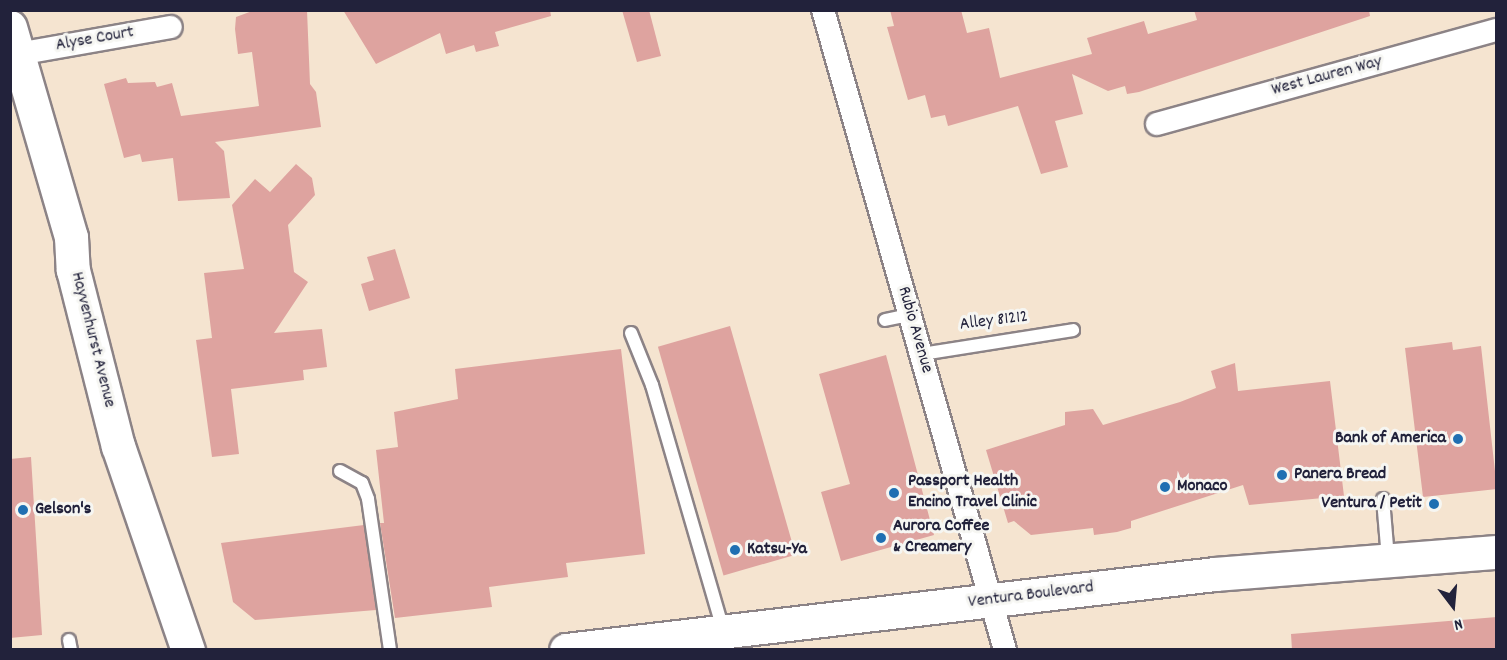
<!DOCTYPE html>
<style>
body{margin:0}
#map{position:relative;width:1507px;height:660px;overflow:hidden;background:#f5e4d0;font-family:Dekko,sans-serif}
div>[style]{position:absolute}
.building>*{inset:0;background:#dea39f;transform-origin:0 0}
.roads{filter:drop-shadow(2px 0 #8c8386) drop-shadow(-2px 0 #8c8386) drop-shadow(0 2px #8c8386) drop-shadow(0 -2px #8c8386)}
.service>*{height:12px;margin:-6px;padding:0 6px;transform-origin:6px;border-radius:6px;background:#fff}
.minor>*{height:22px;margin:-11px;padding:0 11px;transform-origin:11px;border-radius:11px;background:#fff}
.secondary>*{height:33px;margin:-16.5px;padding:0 16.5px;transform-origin:16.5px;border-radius:16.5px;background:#fff}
.primary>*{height:33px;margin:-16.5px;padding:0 16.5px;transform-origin:16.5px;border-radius:16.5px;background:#fff}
.dots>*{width:16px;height:16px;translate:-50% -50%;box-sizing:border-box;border:3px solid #f6f6f2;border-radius:50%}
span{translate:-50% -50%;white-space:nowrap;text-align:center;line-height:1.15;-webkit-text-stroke:6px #f6f6f2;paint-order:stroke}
.street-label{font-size:18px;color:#22223b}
.poi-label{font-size:18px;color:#22223b;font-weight:700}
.right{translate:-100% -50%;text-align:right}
.left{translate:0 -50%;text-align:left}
.frame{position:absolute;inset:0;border:12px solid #22223b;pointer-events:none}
.north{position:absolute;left:1423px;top:576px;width:60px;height:60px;-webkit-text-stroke:4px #f6f6f2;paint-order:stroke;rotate:164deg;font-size:16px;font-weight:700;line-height:24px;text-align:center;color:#22223b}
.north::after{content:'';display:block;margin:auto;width:21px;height:27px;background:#22223b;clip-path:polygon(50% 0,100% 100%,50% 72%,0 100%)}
</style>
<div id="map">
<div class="building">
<div style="clip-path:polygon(255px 10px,307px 10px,310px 84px,316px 92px,321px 127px,215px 142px,224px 151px,230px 198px,178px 201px,173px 158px,142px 162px,140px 154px,124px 158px,104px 84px,126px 78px,128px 83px,155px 82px,157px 87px,172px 83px,181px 116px,259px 106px,252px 52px,238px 54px,235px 29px,236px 17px)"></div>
<div style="clip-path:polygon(343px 10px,550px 10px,551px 16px,495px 32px,499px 46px,476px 52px,474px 45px,446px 54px,440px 33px,376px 64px)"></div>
<div style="clip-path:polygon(622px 10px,649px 10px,661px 56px,637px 62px)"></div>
<div style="clip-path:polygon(890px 10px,961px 10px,967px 33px,989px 28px,1000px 78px,1092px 54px,1087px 38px,1144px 21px,1148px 34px,1197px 20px,1194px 10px,1369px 10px,1370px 16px,1139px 92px,1127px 94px,1125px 86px,1108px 91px,1072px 74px,1083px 114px,1055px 121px,1068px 167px,1041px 174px,1018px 106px,948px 126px,945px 115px,931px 118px,925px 95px,908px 100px,887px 27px,894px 26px)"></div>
<div style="clip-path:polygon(296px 164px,312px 178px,315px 195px,288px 225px,294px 272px,308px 282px,274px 333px,322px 329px,327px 367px,303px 370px,304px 380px,231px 389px,239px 454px,212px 457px,196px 340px,212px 338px,204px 273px,244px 269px,232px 205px,255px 179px,270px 192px)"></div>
<div style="clip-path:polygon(395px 249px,410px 298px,369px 311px,361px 284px,374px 280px,367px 257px)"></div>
<div style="left:730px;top:326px;width:238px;height:75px;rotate:74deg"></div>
<div style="clip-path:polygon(1452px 342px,1453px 350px,1481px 346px,1497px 489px,1423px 497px,1405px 348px)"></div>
<div style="clip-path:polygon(621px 349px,645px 554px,566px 563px,568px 577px,489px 587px,492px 607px,395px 618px,380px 523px,384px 523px,376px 450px,398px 447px,394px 412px,458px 399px,455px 369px)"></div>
<div style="clip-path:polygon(886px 355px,934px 535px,841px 561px,821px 492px,850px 484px,819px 374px)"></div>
<div style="clip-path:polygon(1235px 363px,1238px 391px,1330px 381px,1344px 496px,1249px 505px,1243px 485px,1131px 521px,1131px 528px,1117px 532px,1094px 535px,1093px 528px,1031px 535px,1014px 521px,1008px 523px,986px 450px,1065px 425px,1065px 412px,1093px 409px,1103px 425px,1180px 402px,1216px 388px,1211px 371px)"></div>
<div style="clip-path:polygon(31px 457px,42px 635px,10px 638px,10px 459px)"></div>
<div style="clip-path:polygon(364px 525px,376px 610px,255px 620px,233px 602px,221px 543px)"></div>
<div style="clip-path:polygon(1497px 617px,1497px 650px,1292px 650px,1291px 634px)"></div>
</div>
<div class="roads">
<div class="service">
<div style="left:885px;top:320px;width:25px;rotate:-12deg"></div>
<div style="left:631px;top:333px;width:56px;rotate:68deg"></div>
<div style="left:652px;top:385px;width:254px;rotate:73.8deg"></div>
<div style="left:922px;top:354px;width:153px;rotate:-9deg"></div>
<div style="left:340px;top:471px;width:25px;rotate:29deg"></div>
<div style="left:362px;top:483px;width:17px;rotate:69deg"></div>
<div style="left:368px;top:499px;width:153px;rotate:81.7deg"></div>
<div style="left:1383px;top:499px;width:60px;rotate:85.2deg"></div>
<div style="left:69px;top:640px;width:10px;rotate:79deg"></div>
</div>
<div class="minor">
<div style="left:823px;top:10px;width:665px;rotate:74.13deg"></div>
<div style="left:18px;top:54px;width:155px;rotate:-10deg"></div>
<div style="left:1157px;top:124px;width:352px;rotate:-15.5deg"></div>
</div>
<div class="secondary">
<div style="left:10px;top:27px;width:219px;rotate:73.8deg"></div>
<div style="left:71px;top:237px;width:33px;rotate:87deg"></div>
<div style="left:73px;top:270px;width:182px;rotate:75.7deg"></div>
<div style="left:118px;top:446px;width:216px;rotate:71.1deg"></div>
</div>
<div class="primary">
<div style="left:566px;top:650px;width:653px;rotate:-6.68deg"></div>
<div style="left:1215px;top:574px;width:282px;rotate:-4.5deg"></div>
</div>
</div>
<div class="dots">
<div style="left:1458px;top:439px;background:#1f6fb2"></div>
<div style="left:1282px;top:475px;background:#1f6fb2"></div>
<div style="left:1165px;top:487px;background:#1f6fb2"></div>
<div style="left:894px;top:493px;background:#1f6fb2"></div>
<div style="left:1434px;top:504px;background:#1f6fb2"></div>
<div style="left:23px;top:510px;background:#1f6fb2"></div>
<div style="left:881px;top:538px;background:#1f6fb2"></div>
<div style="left:735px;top:550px;background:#1f6fb2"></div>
</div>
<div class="street-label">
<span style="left:95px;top:40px;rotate:-10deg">Alyse Court</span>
<span style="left:1327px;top:77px;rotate:-15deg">West Lauren Way</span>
<span style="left:994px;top:322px;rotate:-7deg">Alley 81212</span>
<span style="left:914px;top:330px;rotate:74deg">Rubio Avenue</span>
<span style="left:92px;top:340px;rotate:76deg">Hayvenhurst Avenue</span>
<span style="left:1031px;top:596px;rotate:-7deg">Ventura Boulevard</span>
</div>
<div class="poi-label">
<span class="right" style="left:1446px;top:439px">Bank of America</span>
<span class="left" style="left:1294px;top:475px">Panera Bread</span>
<span class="left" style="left:908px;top:493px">Passport Health<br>Encino Travel Clinic</span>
<span class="left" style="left:1177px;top:487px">Monaco</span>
<span class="right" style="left:1422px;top:504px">Ventura / Petit</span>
<span class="left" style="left:35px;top:510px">Gelson's</span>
<span class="left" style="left:893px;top:538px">Aurora Coffee<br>&amp; Creamery</span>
<span class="left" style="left:747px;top:550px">Katsu-Ya</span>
</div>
<div class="frame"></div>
<div class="north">N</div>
</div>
